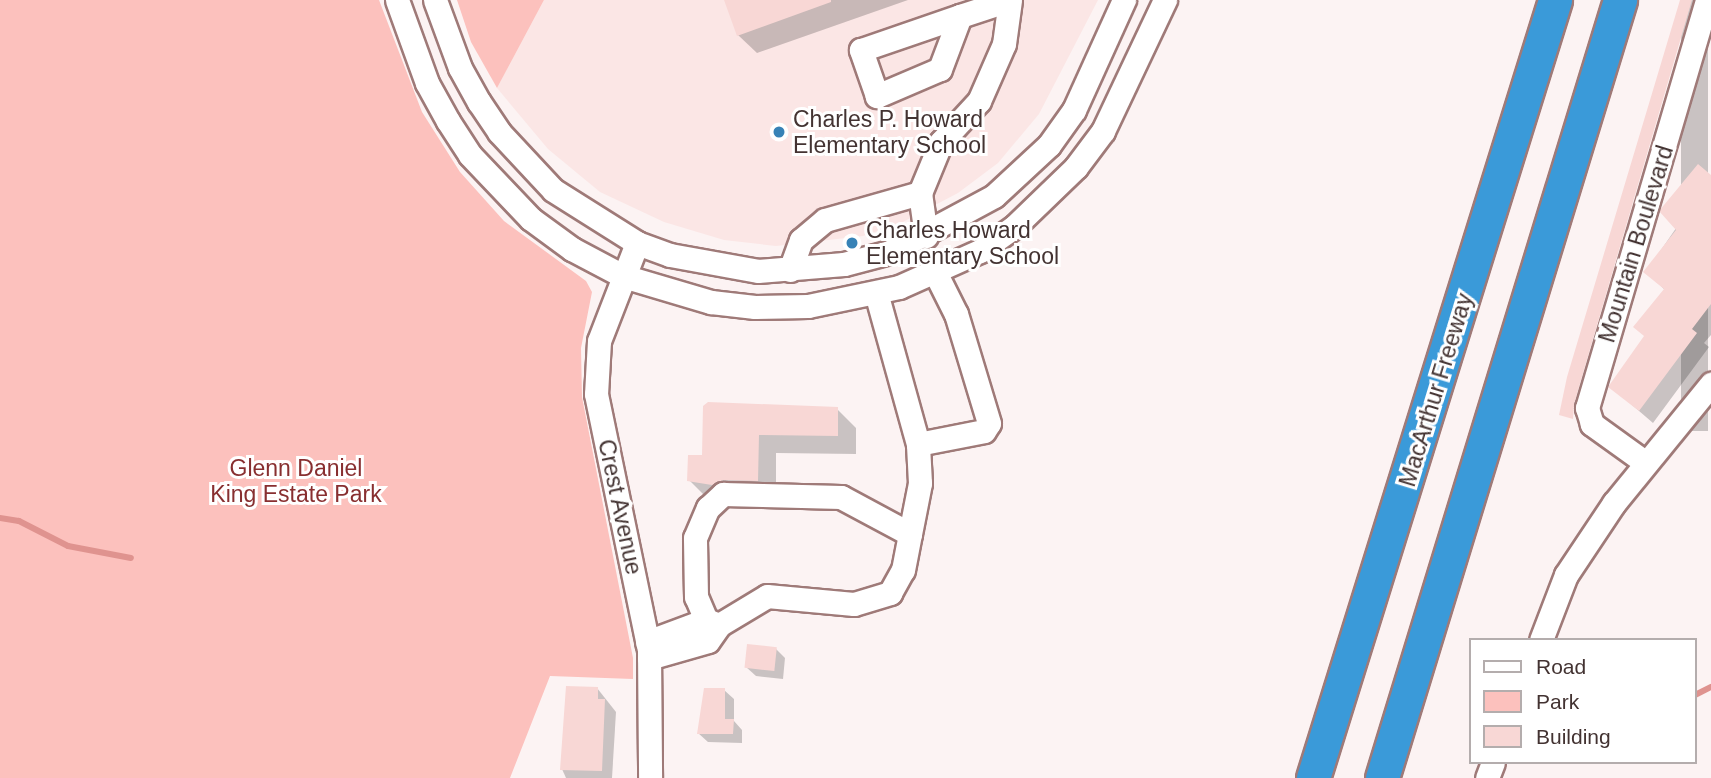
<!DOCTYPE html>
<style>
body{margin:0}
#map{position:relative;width:1711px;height:778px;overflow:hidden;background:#fcf3f3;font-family:Arial,sans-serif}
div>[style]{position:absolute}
.built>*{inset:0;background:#fbe6e5}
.green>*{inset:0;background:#fcc1bd}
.shadow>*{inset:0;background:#0003;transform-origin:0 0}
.stream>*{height:6px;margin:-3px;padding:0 3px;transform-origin:3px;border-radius:3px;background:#df938f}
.building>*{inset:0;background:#f8d7d5;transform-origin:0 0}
.roads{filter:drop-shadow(2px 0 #9f7a78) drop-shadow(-2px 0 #9f7a78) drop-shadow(0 2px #9f7a78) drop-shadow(0 -2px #9f7a78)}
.minor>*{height:23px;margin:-11.5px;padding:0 11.5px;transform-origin:11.5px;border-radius:11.5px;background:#fff}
.highway>*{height:33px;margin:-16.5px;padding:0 16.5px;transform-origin:16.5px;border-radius:16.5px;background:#3a9ad9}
.dots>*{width:19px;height:19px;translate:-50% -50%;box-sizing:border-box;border:4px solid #fff;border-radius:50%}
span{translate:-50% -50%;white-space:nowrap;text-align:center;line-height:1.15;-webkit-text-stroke:6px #fff;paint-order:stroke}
.poi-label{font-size:23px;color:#433332}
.left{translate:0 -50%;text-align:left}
.street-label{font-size:23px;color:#433332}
.park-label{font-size:23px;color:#882f30}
.legend{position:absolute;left:1469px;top:638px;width:228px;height:126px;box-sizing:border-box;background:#fff;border:2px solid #b4adad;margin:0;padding:9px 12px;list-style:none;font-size:21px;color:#433332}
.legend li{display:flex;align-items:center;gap:14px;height:35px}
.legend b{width:35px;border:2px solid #b4adad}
</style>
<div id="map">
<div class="built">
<div style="clip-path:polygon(544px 0,1098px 0,1039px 114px,998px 163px,958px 193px,901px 223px,863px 236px,776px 246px,724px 240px,664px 222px,600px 192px,548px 149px,497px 88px)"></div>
</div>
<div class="green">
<div style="clip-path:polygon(0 0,379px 0,422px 112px,460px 172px,504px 221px,586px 281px,592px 292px,581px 348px,582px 397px,633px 658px,633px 679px,550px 676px,510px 778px,0 778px)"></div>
<div style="clip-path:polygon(457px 0,544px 0,497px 88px,471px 42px)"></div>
</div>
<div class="shadow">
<div style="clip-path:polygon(726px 0,908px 0,757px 53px,738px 35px)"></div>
<div style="left:1681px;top:0;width:27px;height:431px"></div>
<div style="clip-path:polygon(1711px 177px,1711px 335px,1704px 343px,1709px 347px,1653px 423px,1610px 386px,1645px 337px,1665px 290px,1646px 272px)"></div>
<div style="clip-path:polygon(704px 407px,837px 409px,856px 428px,856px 454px,776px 453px,776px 499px,708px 499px,689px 480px,704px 457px)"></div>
<div style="clip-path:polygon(776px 649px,785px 658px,783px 679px,756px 676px,746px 667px)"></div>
<div style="clip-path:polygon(597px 688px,616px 712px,612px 778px,566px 778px,562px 769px)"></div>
<div style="clip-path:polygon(724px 690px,734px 699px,734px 721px,742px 730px,742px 743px,708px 742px,698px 733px)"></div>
</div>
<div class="stream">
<div style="left:0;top:518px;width:19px;rotate:9deg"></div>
<div style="left:19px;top:521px;width:55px;rotate:27deg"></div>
<div style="left:68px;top:546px;width:64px;rotate:10.8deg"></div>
<div style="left:1695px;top:695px;width:18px;rotate:-27deg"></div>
</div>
<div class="building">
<div style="clip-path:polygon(724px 0,831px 0,831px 2px,737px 36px)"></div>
<div style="clip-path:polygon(1680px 0,1692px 0,1574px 404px,1573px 419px,1559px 415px,1567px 377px)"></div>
<div style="clip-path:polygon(1698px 164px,1711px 175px,1711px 304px,1692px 329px,1697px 333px,1639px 411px,1608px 387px,1644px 336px,1633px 327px,1664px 289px,1643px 272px,1676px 230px,1659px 211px)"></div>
<div style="clip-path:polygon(708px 402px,838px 407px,838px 436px,759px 435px,758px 481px,723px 480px,712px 485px,687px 481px,688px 455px,702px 455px,703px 406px)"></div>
<div style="left:747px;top:644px;width:30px;height:24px;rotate:6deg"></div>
<div style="clip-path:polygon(566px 686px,598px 687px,598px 699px,605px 699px,602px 771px,560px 770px)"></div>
<div style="clip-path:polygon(704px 688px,725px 688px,725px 719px,734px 719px,733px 734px,697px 734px)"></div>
</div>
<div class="roads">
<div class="minor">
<div style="left:397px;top:0;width:88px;rotate:70.1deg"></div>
<div style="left:427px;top:83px;width:43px;rotate:61.1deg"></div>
<div style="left:448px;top:121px;width:40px;rotate:57.1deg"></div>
<div style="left:470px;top:155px;width:88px;rotate:46.4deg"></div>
<div style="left:531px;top:219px;width:51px;rotate:36.2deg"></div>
<div style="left:572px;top:249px;width:58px;rotate:27.9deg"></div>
<div style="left:623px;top:276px;width:92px;rotate:16.5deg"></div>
<div style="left:711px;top:302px;width:44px;rotate:6.5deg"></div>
<div style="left:755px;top:307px;width:53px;rotate:-1.1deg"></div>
<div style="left:808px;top:306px;width:93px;rotate:-11.8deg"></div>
<div style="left:899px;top:287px;width:89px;rotate:-24deg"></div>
<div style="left:980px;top:251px;width:43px;rotate:-35.5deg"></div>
<div style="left:1015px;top:226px;width:85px;rotate:-44deg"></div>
<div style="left:1076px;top:167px;width:45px;rotate:-53.1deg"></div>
<div style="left:1103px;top:131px;width:145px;rotate:-64.7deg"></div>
<div style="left:435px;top:0;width:72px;rotate:69.8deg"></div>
<div style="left:460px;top:68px;width:39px;rotate:61deg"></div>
<div style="left:479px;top:102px;width:36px;rotate:56deg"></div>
<div style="left:499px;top:132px;width:79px;rotate:47deg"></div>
<div style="left:553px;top:190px;width:99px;rotate:32.2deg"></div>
<div style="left:637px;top:243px;width:35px;rotate:20deg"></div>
<div style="left:670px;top:255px;width:89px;rotate:10.3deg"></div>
<div style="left:758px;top:271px;width:86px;rotate:-4.7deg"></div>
<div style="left:844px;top:264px;width:48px;rotate:-14.6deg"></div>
<div style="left:890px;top:252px;width:118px;rotate:-28.3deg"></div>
<div style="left:994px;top:196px;width:75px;rotate:-42.8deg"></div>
<div style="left:1049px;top:145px;width:43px;rotate:-54.5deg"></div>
<div style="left:1074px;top:110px;width:121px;rotate:-65.6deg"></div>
<div style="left:960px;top:16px;width:57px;rotate:110.7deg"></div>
<div style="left:940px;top:69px;width:69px;rotate:156.8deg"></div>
<div style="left:877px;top:96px;width:49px;rotate:-109.2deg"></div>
<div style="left:861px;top:50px;width:105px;rotate:-19deg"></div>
<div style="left:960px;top:16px;width:52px;rotate:-18.1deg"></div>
<div style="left:926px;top:236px;width:43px;rotate:-97.9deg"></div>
<div style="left:920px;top:193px;width:55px;rotate:-67.6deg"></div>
<div style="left:941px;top:142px;width:56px;rotate:-47.2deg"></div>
<div style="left:979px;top:101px;width:62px;rotate:-66.3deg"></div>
<div style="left:1004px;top:44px;width:44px;rotate:-82.2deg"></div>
<div style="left:637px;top:243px;width:105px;rotate:111.2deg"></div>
<div style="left:599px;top:341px;width:53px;rotate:93.2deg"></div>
<div style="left:596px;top:394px;width:262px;rotate:78.3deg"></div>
<div style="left:649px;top:651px;width:127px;rotate:89.5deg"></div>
<div style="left:790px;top:270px;width:32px;rotate:-70deg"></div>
<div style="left:801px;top:240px;width:31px;rotate:-40deg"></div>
<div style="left:825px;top:220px;width:99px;rotate:-15.9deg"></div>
<div style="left:918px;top:444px;width:67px;rotate:-11.1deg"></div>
<div style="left:984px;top:431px;width:9px;rotate:-58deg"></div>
<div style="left:989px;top:423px;width:114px;rotate:-106.8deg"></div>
<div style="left:956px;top:314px;width:45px;rotate:-116.6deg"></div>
<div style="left:1646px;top:463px;width:67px;rotate:-144.2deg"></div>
<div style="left:1592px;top:424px;width:17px;rotate:-107deg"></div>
<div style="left:1587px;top:408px;width:425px;rotate:-73.6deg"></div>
<div style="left:706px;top:620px;width:25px;rotate:-113deg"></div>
<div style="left:696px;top:597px;width:59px;rotate:-91deg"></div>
<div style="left:695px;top:538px;width:33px;rotate:-67deg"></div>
<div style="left:708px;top:508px;width:21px;rotate:-43deg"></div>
<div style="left:723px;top:494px;width:118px;rotate:1.5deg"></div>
<div style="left:841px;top:497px;width:78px;rotate:28.2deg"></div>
<div style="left:1541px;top:640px;width:70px;rotate:-69deg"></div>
<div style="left:1566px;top:575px;width:87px;rotate:-56.3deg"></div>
<div style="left:1614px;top:503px;width:154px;rotate:-50.8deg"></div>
<div style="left:647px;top:642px;width:63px;rotate:-20.4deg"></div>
<div style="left:706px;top:620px;width:14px;rotate:21deg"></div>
<div style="left:649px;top:658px;width:61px;rotate:-16.1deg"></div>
<div style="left:708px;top:641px;width:19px;rotate:-55deg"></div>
<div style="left:719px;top:625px;width:56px;rotate:-31.1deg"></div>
<div style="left:767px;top:596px;width:87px;rotate:5.3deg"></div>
<div style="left:854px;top:604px;width:38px;rotate:-17deg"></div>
<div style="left:890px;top:593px;width:26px;rotate:-61deg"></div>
<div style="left:903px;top:570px;width:37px;rotate:-79deg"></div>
<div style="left:910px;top:534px;width:52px;rotate:-78.9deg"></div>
<div style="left:920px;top:483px;width:39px;rotate:-93deg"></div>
<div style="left:918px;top:444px;width:157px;rotate:-105.5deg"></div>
<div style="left:1487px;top:778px;width:17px;rotate:-69deg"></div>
</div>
<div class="highway">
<div style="left:1313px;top:778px;width:815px;rotate:-72.72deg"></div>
<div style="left:1382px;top:778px;width:814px;rotate:-72.99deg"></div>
</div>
</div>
<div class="dots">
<div style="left:779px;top:132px;background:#3782b6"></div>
<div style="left:852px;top:243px;background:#3782b6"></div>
</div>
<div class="poi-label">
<span class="left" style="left:793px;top:132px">Charles P. Howard<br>Elementary School</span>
<span class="left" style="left:866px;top:243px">Charles Howard<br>Elementary School</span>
</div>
<div class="street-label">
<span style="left:1636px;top:244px;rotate:-73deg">Mountain Boulevard</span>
<span style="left:1436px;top:390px;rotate:-73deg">MacArthur Freeway</span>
<span style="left:620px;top:507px;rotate:78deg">Crest Avenue</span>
</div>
<div class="park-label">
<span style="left:296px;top:481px">Glenn Daniel<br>King Estate Park</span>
</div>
<ul class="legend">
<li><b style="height:9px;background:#fff"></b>Road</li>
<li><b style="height:19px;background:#fcc1bd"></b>Park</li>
<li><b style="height:19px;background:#f8d7d5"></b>Building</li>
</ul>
</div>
